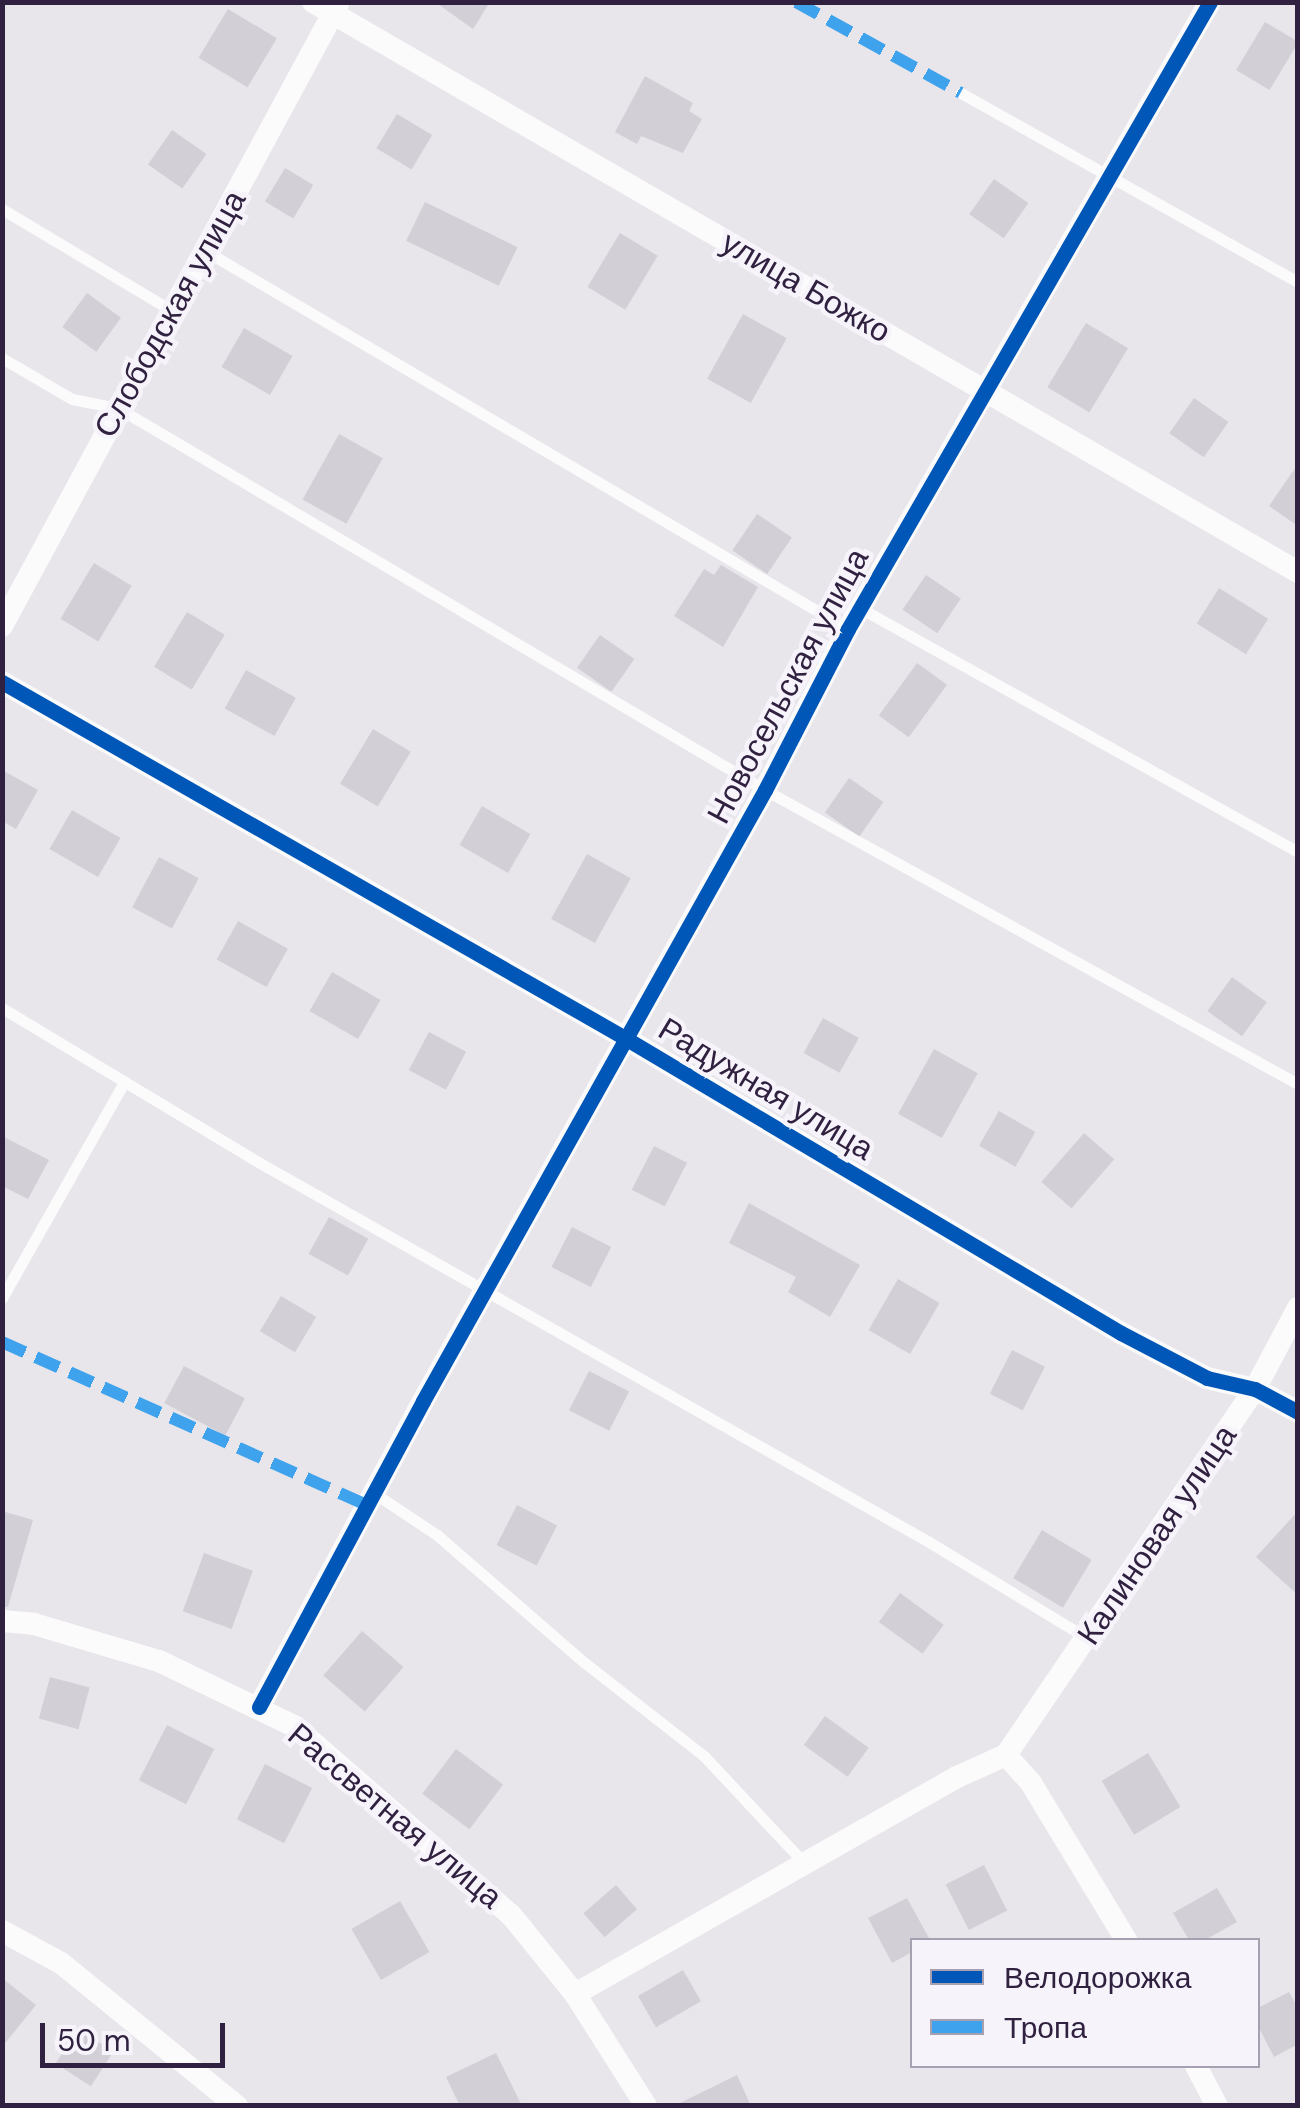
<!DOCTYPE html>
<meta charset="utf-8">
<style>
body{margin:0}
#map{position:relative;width:1300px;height:2108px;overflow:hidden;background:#e8e6eb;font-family:"DM Sans",sans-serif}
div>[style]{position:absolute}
.building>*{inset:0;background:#d2cfd6;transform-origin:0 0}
.lane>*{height:11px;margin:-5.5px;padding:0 5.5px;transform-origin:5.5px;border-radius:5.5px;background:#fcfbfc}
.street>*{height:22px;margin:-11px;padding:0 11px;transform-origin:11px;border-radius:11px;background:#fcfbfc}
.quiet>*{height:12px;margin-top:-6px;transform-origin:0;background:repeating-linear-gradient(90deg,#3ea2ec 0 25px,transparent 0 37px)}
.cycleway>*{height:15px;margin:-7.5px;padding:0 7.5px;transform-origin:7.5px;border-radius:7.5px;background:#0057b8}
span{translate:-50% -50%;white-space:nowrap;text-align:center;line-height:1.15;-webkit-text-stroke:9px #f6f4fa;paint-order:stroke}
.street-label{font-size:32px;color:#312141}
.frame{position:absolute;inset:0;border:5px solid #312141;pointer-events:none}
.legend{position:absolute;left:910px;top:1938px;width:350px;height:130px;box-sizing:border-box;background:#f6f4fa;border:2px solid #a7a0b0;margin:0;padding:12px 18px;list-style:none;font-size:30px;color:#312141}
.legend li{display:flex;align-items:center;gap:20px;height:50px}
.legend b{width:50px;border:2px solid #a7a0b0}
.scale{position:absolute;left:40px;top:2023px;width:185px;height:45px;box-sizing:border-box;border:5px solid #312141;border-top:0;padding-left:12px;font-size:30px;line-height:35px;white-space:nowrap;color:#312141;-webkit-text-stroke:8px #f6f4fa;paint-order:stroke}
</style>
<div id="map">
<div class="building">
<div style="clip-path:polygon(435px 2px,490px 2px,473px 29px)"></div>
<div style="left:228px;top:9px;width:57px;height:57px;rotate:31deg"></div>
<div style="left:1265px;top:22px;width:39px;height:56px;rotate:31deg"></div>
<div style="clip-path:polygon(645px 76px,693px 103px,689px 111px,702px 119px,683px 153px,641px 136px,637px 144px,615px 132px)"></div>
<div style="left:397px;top:114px;width:41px;height:40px;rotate:31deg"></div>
<div style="left:172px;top:130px;width:42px;height:42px;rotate:35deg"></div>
<div style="left:285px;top:168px;width:33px;height:39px;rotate:31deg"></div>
<div style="left:994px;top:179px;width:42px;height:43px;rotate:35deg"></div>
<div style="left:425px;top:202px;width:103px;height:43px;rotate:26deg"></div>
<div style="left:620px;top:233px;width:44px;height:63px;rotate:31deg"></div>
<div style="left:87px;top:293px;width:42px;height:42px;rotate:36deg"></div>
<div style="left:743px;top:314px;width:50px;height:74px;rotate:29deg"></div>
<div style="left:1086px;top:323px;width:49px;height:75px;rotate:31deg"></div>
<div style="left:244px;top:328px;width:56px;height:45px;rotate:30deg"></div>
<div style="left:1194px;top:398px;width:42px;height:43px;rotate:35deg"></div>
<div style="left:339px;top:434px;width:50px;height:75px;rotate:29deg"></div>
<div style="clip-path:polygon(1298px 464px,1298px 526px,1269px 506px)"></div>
<div style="left:757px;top:514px;width:42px;height:44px;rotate:34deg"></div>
<div style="left:94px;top:563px;width:44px;height:65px;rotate:31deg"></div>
<div style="clip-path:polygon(721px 565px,758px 587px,723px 647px,674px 616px,704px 569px,714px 575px)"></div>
<div style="left:926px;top:575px;width:42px;height:42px;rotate:34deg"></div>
<div style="left:1219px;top:588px;width:58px;height:42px;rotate:32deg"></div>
<div style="left:187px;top:612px;width:44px;height:64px;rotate:31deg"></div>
<div style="left:600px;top:635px;width:42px;height:40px;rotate:35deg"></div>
<div style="left:917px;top:663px;width:37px;height:65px;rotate:36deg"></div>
<div style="left:246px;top:670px;width:57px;height:44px;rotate:29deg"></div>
<div style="left:373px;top:729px;width:44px;height:64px;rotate:31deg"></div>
<div style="clip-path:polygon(2px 770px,38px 790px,16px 829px,2px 821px)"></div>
<div style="left:849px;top:778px;width:42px;height:42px;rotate:35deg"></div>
<div style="left:482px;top:806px;width:56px;height:45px;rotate:30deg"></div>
<div style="left:72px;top:810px;width:56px;height:45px;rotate:30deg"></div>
<div style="left:587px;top:854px;width:50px;height:74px;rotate:29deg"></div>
<div style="left:159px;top:857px;width:45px;height:57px;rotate:28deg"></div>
<div style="left:238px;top:921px;width:57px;height:44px;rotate:29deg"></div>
<div style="left:332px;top:972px;width:56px;height:45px;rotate:30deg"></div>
<div style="left:1232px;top:977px;width:43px;height:42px;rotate:36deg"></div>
<div style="left:823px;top:1018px;width:41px;height:40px;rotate:29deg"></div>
<div style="left:429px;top:1032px;width:42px;height:43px;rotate:28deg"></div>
<div style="left:934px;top:1049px;width:50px;height:74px;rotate:29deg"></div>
<div style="left:999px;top:1111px;width:42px;height:40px;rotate:30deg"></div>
<div style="left:1084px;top:1133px;width:40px;height:65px;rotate:41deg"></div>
<div style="clip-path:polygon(2px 1136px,49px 1160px,28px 1199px,2px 1186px)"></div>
<div style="left:654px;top:1146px;width:37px;height:49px;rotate:27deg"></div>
<div style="clip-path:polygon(749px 1203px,860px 1265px,830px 1317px,788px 1292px,796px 1277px,729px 1243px)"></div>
<div style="left:329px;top:1217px;width:45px;height:42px;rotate:29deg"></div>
<div style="left:572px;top:1227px;width:44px;height:45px;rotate:27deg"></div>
<div style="left:898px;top:1279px;width:48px;height:59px;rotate:30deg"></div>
<div style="left:281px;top:1296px;width:41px;height:41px;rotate:31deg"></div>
<div style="left:1012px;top:1350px;width:37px;height:49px;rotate:27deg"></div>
<div style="left:184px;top:1366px;width:69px;height:42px;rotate:28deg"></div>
<div style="left:589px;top:1371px;width:45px;height:44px;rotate:27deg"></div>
<div style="left:517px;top:1505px;width:45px;height:45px;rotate:27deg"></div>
<div style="clip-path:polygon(2px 1511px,33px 1520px,8px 1607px,2px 1606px)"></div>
<div style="clip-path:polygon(1298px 1511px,1298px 1595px,1256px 1557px)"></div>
<div style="left:1042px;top:1530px;width:58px;height:56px;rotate:31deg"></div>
<div style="left:204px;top:1553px;width:52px;height:62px;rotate:20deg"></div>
<div style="left:900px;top:1593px;width:54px;height:36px;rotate:36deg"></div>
<div style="left:362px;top:1631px;width:55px;height:59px;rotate:41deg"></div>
<div style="left:50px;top:1677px;width:41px;height:43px;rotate:15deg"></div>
<div style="left:825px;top:1716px;width:54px;height:36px;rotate:36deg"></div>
<div style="left:167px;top:1725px;width:53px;height:62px;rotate:27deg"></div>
<div style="left:456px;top:1749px;width:59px;height:56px;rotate:37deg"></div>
<div style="left:1148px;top:1753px;width:63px;height:54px;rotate:59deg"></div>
<div style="left:265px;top:1764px;width:53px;height:62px;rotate:27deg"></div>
<div style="left:984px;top:1865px;width:51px;height:43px;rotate:63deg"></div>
<div style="left:616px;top:1885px;width:32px;height:43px;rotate:49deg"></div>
<div style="clip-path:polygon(1217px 1888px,1237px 1922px,1205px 1940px,1189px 1940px,1173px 1913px)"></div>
<div style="clip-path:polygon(907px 1898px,930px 1940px,912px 1940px,912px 1952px,892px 1963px,868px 1918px)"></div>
<div style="left:400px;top:1901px;width:59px;height:56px;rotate:60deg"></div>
<div style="left:683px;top:1970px;width:36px;height:52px;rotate:60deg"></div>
<div style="clip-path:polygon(2px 1978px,36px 2005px,2px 2047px)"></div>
<div style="clip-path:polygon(1289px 1992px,1298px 2008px,1298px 2044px,1274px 2057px,1258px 2026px,1258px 2008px)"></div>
<div style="left:78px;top:2029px;width:42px;height:41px;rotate:33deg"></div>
<div style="clip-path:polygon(496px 2053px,522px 2106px,460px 2106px,446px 2077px)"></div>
<div style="clip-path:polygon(737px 2075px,751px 2106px,674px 2106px)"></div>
</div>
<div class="lane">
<div style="left:961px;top:93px;width:386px;rotate:29.3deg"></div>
<div style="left:2px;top:209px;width:197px;rotate:30.9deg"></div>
<div style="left:204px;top:250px;width:747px;rotate:30.48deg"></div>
<div style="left:2px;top:358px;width:81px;rotate:30.4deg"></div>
<div style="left:72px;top:399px;width:47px;rotate:11.1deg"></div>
<div style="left:118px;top:408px;width:751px;rotate:30.56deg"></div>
<div style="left:765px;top:790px;width:609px;rotate:28.88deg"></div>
<div style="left:860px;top:608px;width:501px;rotate:29.12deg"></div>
<div style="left:2px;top:1008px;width:309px;rotate:31deg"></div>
<div style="left:267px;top:1167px;width:761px;rotate:29.53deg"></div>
<div style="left:929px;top:1542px;width:185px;rotate:31.3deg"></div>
<div style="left:2px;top:1298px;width:249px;rotate:-60.5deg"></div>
<div style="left:374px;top:1493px;width:76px;rotate:33.7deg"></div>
<div style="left:437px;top:1535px;width:196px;rotate:40.9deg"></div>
<div style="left:585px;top:1663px;width:151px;rotate:38deg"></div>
<div style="left:704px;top:1756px;width:146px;rotate:46.9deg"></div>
</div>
<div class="street">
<div style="left:313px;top:2px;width:1138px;rotate:30.06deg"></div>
<div style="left:2px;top:626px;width:707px;rotate:-61.62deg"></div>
<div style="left:2px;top:682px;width:718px;rotate:29.74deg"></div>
<div style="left:625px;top:1038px;width:577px;rotate:30.74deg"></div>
<div style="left:1121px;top:1333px;width:97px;rotate:27.6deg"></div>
<div style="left:1207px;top:1378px;width:49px;rotate:12.9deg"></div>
<div style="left:1255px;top:1389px;width:49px;rotate:28.1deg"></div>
<div style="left:2px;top:1621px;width:32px;rotate:5deg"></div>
<div style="left:34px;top:1624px;width:130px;rotate:16.5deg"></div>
<div style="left:159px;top:1661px;width:150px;rotate:25.7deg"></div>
<div style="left:294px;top:1726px;width:288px;rotate:41.1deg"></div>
<div style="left:511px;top:1915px;width:102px;rotate:51deg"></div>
<div style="left:575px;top:1994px;width:133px;rotate:57.6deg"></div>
<div style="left:259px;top:1707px;width:347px;rotate:-61.8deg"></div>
<div style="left:423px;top:1401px;width:700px;rotate:-60.76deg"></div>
<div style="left:765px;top:790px;width:181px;rotate:-62.7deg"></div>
<div style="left:848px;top:629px;width:724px;rotate:-60deg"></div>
<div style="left:1006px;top:1755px;width:443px;rotate:-55.8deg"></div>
<div style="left:1255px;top:1389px;width:92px;rotate:-62deg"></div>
<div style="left:1006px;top:1755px;width:38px;rotate:48deg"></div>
<div style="left:1031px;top:1783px;width:184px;rotate:58.8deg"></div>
<div style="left:2px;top:1931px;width:67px;rotate:28.5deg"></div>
<div style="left:61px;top:1963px;width:227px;rotate:39.1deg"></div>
<div style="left:575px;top:1994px;width:439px;rotate:-29.6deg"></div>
<div style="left:957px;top:1777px;width:54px;rotate:-24.2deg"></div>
<div style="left:1196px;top:2066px;width:45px;rotate:62.3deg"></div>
</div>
<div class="quiet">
<div style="left:796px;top:2px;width:188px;rotate:28.9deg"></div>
<div style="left:2px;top:1342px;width:400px;rotate:24.1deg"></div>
</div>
<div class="cycleway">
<div style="left:2px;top:682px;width:718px;rotate:29.74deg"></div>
<div style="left:625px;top:1038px;width:577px;rotate:30.74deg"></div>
<div style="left:1121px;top:1333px;width:97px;rotate:27.6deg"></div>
<div style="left:1207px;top:1378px;width:49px;rotate:12.9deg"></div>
<div style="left:1255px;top:1389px;width:49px;rotate:28.1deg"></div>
<div style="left:259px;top:1707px;width:347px;rotate:-61.8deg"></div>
<div style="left:423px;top:1401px;width:700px;rotate:-60.76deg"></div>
<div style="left:765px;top:790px;width:181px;rotate:-62.7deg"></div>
<div style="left:848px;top:629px;width:724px;rotate:-60deg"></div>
</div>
<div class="street-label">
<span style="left:806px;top:287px;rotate:30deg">улица Божко</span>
<span style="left:170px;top:314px;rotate:-61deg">Слободская улица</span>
<span style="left:788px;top:686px;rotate:-62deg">Новосельская улица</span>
<span style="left:766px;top:1089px;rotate:31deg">Радужная улица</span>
<span style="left:1157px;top:1535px;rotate:-56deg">Калиновая улица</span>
<span style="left:395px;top:1816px;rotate:40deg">Рассветная улица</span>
</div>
<div class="frame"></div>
<ul class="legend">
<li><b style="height:12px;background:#0057b8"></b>Велодорожка</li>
<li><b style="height:12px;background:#3ea2ec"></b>Тропа</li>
</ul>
<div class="scale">50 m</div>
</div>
